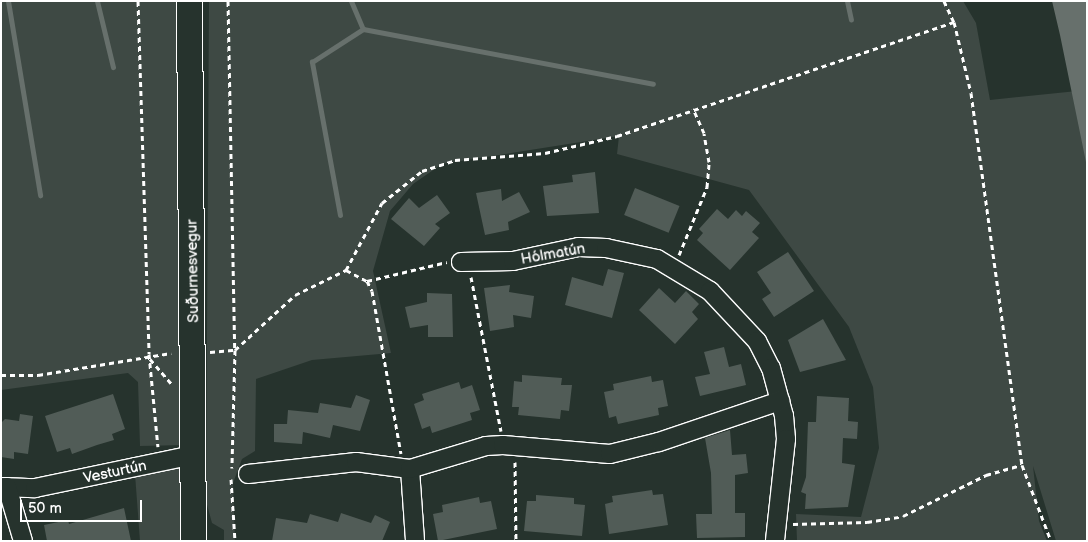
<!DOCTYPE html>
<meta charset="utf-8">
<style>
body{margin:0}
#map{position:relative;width:1088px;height:542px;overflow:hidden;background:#26332d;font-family:"Balsamiq Sans",sans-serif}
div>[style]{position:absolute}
.green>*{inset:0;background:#3e4944}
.water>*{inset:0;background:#67706c}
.stream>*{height:5px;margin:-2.5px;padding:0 2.5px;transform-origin:2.5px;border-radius:2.5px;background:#67706c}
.building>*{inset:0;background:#515c57;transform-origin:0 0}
.path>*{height:3px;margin-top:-1.5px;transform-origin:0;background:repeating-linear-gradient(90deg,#fff 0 5px,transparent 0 9px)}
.roads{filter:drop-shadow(1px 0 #fff) drop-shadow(-1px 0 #fff) drop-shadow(0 1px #fff) drop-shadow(0 -1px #fff)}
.street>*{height:18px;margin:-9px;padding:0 9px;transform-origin:9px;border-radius:9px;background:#26332d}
.secondary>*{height:25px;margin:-12.5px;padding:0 12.5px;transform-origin:12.5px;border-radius:12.5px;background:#26332d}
span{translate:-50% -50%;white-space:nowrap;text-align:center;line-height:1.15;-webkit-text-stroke:5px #26332d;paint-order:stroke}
.street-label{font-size:15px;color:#fff}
.frame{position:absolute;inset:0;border:2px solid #fff;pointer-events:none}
.scale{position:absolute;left:20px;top:500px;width:122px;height:22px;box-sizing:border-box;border:2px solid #fff;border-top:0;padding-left:6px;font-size:15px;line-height:18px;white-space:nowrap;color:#fff;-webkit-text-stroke:4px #26332d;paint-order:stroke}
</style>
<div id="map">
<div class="green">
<div style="clip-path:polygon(1px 1px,178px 1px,186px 445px,140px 446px,138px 382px,128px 373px,1px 390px)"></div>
<div style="clip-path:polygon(209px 1px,963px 1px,976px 23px,990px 100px,1087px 90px,1087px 541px,1056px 541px,1033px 466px,1039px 521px,1047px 541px,797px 541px,796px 514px,861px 517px,879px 448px,873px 387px,849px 327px,749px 190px,617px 154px,619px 136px,442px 164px,413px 184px,390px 211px,373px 271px,391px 353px,312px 360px,256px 379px,255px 451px,242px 459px,233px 483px,235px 541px,213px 541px,224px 540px,224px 530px,212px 523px,206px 501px)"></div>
<div style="clip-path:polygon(184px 466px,184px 541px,140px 541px,135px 474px)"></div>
</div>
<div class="water">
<div style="clip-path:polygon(1052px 1px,1087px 1px,1087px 167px,1060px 35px)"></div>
</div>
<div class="stream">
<div style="left:8px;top:1px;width:197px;rotate:80.6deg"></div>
<div style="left:97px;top:1px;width:68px;rotate:76.4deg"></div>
<div style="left:351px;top:1px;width:30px;rotate:67deg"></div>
<div style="left:363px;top:29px;width:295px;rotate:10.7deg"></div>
<div style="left:847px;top:1px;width:19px;rotate:78deg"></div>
<div style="left:340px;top:215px;width:156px;rotate:-100.4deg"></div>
<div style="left:312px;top:62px;width:61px;rotate:-32.9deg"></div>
</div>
<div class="building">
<div style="clip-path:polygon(595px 172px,599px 213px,547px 216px,543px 186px,573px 182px,572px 175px)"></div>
<div style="left:635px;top:188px;width:48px;height:29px;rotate:22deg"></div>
<div style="clip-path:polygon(501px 189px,502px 201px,519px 192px,530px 212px,508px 222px,509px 230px,485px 235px,476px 193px)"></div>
<div style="clip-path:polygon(437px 195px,450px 213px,435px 224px,440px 228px,424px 246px,391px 219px,409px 198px,419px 208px)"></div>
<div style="clip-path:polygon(717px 209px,728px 219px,736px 210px,742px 216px,746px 211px,760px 223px,752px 232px,759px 238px,730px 270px,697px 240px,703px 233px,699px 229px)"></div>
<div style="clip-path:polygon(788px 252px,814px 291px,774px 317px,762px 299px,771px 293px,757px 272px)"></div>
<div style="clip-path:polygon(608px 269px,624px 273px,612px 318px,565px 305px,572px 277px,603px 286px)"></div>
<div style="clip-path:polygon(510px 285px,509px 292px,534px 296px,531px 318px,513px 315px,514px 327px,490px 331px,484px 288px)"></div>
<div style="clip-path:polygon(659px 288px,675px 303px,686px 291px,699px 304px,692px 312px,698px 319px,675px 344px,639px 310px)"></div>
<div style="clip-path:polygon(427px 293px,452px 294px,453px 337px,428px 337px,428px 325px,410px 328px,405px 307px,427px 302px)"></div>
<div style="clip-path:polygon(823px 319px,846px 360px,800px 372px,788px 340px)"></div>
<div style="clip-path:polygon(724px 347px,729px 367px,741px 364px,746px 385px,700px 396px,695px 377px,710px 374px,704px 352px)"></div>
<div style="clip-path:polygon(522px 375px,562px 378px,561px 385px,572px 385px,569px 411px,561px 410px,560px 419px,518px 415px,519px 407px,512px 407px,514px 381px,522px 382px)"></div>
<div style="clip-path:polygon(651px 376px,652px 382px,663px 380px,668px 406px,658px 408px,659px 415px,618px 424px,616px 416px,609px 418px,604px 392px,614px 390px,613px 384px)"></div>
<div style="clip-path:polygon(459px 382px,461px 389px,472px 385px,480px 410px,470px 413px,472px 420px,432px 433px,430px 426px,422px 429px,414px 404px,424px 400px,422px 394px)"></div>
<div style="clip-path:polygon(113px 394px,125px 429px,112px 434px,114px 440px,97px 445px,72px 454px,70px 448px,57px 452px,45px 416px)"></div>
<div style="clip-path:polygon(356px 395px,370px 400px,360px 431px,333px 425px,330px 438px,303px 432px,302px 444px,274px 442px,274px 424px,287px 424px,288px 410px,318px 413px,320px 403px,351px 408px)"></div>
<div style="clip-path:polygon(817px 396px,849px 398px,848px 421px,858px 422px,857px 439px,843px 438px,842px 463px,855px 465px,848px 507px,805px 509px,806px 494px,801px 492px,806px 477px,808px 422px,816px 422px)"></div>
<div style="clip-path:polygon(20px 414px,33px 416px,28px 454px,14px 452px,14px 459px,1px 457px,1px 423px,5px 419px,19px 421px)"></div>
<div style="clip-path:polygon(730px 430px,732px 455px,746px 454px,748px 473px,735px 475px,735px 513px,745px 513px,745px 537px,697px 538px,696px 514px,712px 514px,711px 473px,705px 438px)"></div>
<div style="clip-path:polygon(652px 490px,653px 495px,663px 494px,668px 525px,609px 534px,605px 504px,613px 502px,612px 496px)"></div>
<div style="clip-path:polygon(536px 495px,574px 498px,574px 504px,585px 505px,582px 536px,524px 531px,527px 501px,536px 501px)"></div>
<div style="clip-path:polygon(479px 497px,480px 503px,491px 501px,497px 529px,438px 541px,433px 514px,443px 512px,442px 505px)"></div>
<div style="clip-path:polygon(124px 508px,131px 541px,47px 541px,44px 525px,68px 520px,69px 524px)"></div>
<div style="clip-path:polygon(341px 513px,371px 523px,375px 515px,390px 522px,382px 541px,272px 541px,276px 518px,307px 523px,310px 514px,338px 522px)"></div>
</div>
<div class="path">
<div style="left:138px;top:1px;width:353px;rotate:88.2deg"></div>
<div style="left:149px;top:354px;width:93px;rotate:84.5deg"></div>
<div style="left:228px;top:1px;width:349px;rotate:88.9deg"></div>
<div style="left:235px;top:350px;width:118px;rotate:91.5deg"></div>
<div style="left:944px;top:1px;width:23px;rotate:65deg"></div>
<div style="left:954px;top:22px;width:73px;rotate:76.5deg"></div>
<div style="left:971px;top:93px;width:375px;rotate:82.2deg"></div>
<div style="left:1022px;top:465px;width:81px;rotate:69.1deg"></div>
<div style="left:679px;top:255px;width:74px;rotate:-67.6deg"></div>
<div style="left:707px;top:187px;width:25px;rotate:-85deg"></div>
<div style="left:709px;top:162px;width:29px;rotate:-100deg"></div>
<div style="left:704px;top:133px;width:27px;rotate:-114deg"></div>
<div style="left:346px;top:270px;width:24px;rotate:28deg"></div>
<div style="left:367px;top:281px;width:11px;rotate:63deg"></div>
<div style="left:372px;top:291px;width:165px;rotate:79.9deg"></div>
<div style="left:471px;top:277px;width:157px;rotate:79deg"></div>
<div style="left:367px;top:281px;width:82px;rotate:-13.4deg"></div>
<div style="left:210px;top:352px;width:25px;rotate:-5deg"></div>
<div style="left:235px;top:350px;width:81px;rotate:-42.5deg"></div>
<div style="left:295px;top:295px;width:57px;rotate:-26.1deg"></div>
<div style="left:346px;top:270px;width:76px;rotate:-61.8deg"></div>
<div style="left:382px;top:203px;width:51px;rotate:-38.7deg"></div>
<div style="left:422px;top:171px;width:35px;rotate:-18deg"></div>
<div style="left:455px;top:160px;width:90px;rotate:-4.4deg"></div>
<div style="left:545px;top:153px;width:74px;rotate:-13.3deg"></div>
<div style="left:617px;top:136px;width:356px;rotate:-18.7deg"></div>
<div style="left:150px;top:359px;width:33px;rotate:49deg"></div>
<div style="left:1px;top:375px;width:37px"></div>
<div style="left:38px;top:375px;width:135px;rotate:-9.4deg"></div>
<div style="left:515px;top:462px;width:79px;rotate:89.3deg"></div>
<div style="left:231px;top:479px;width:62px;rotate:86.3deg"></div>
<div style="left:793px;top:524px;width:74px;rotate:-1.5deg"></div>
<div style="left:867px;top:522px;width:36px;rotate:-9deg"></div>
<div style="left:903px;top:516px;width:93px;rotate:-26.3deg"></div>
<div style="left:986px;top:475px;width:37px;rotate:-16deg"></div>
</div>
<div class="roads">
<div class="street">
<div style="left:461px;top:262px;width:52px;rotate:-1.1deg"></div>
<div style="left:513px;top:261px;width:67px;rotate:-12deg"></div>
<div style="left:579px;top:247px;width:27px;rotate:2deg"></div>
<div style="left:606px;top:248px;width:52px;rotate:12.2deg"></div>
<div style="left:657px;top:259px;width:62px;rotate:31.1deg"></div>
<div style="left:710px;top:291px;width:69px;rotate:46.8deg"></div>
<div style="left:757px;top:341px;width:30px;rotate:63deg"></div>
<div style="left:771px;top:368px;width:50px;rotate:74.8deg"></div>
<div style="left:784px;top:416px;width:23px;rotate:85deg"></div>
<div style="left:786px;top:439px;width:103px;rotate:96.2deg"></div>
<div style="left:410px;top:469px;width:72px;rotate:86deg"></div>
<div style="left:248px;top:474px;width:109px;rotate:-6.3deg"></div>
<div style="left:356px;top:462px;width:54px;rotate:7.4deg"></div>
<div style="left:410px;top:469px;width:79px;rotate:-16.8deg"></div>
<div style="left:486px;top:446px;width:17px;rotate:-3deg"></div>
<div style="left:503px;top:445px;width:107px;rotate:4.8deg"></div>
<div style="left:610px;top:454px;width:50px;rotate:-13.8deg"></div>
<div style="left:659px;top:442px;width:128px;rotate:-18.7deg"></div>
<div style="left:1px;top:487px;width:34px;rotate:2deg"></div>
<div style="left:35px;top:488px;width:161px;rotate:-11.8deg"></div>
<div style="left:7px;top:487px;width:56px;rotate:73.5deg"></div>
</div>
<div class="secondary">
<div style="left:189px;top:1px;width:540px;rotate:89.58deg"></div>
</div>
</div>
<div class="street-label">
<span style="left:553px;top:254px;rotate:-10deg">Hólmatún</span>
<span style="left:193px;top:271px;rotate:-91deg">Suðurnesvegur</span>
<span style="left:115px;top:472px;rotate:-12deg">Vesturtún</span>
</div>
<div class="frame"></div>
<div class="scale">50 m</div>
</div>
